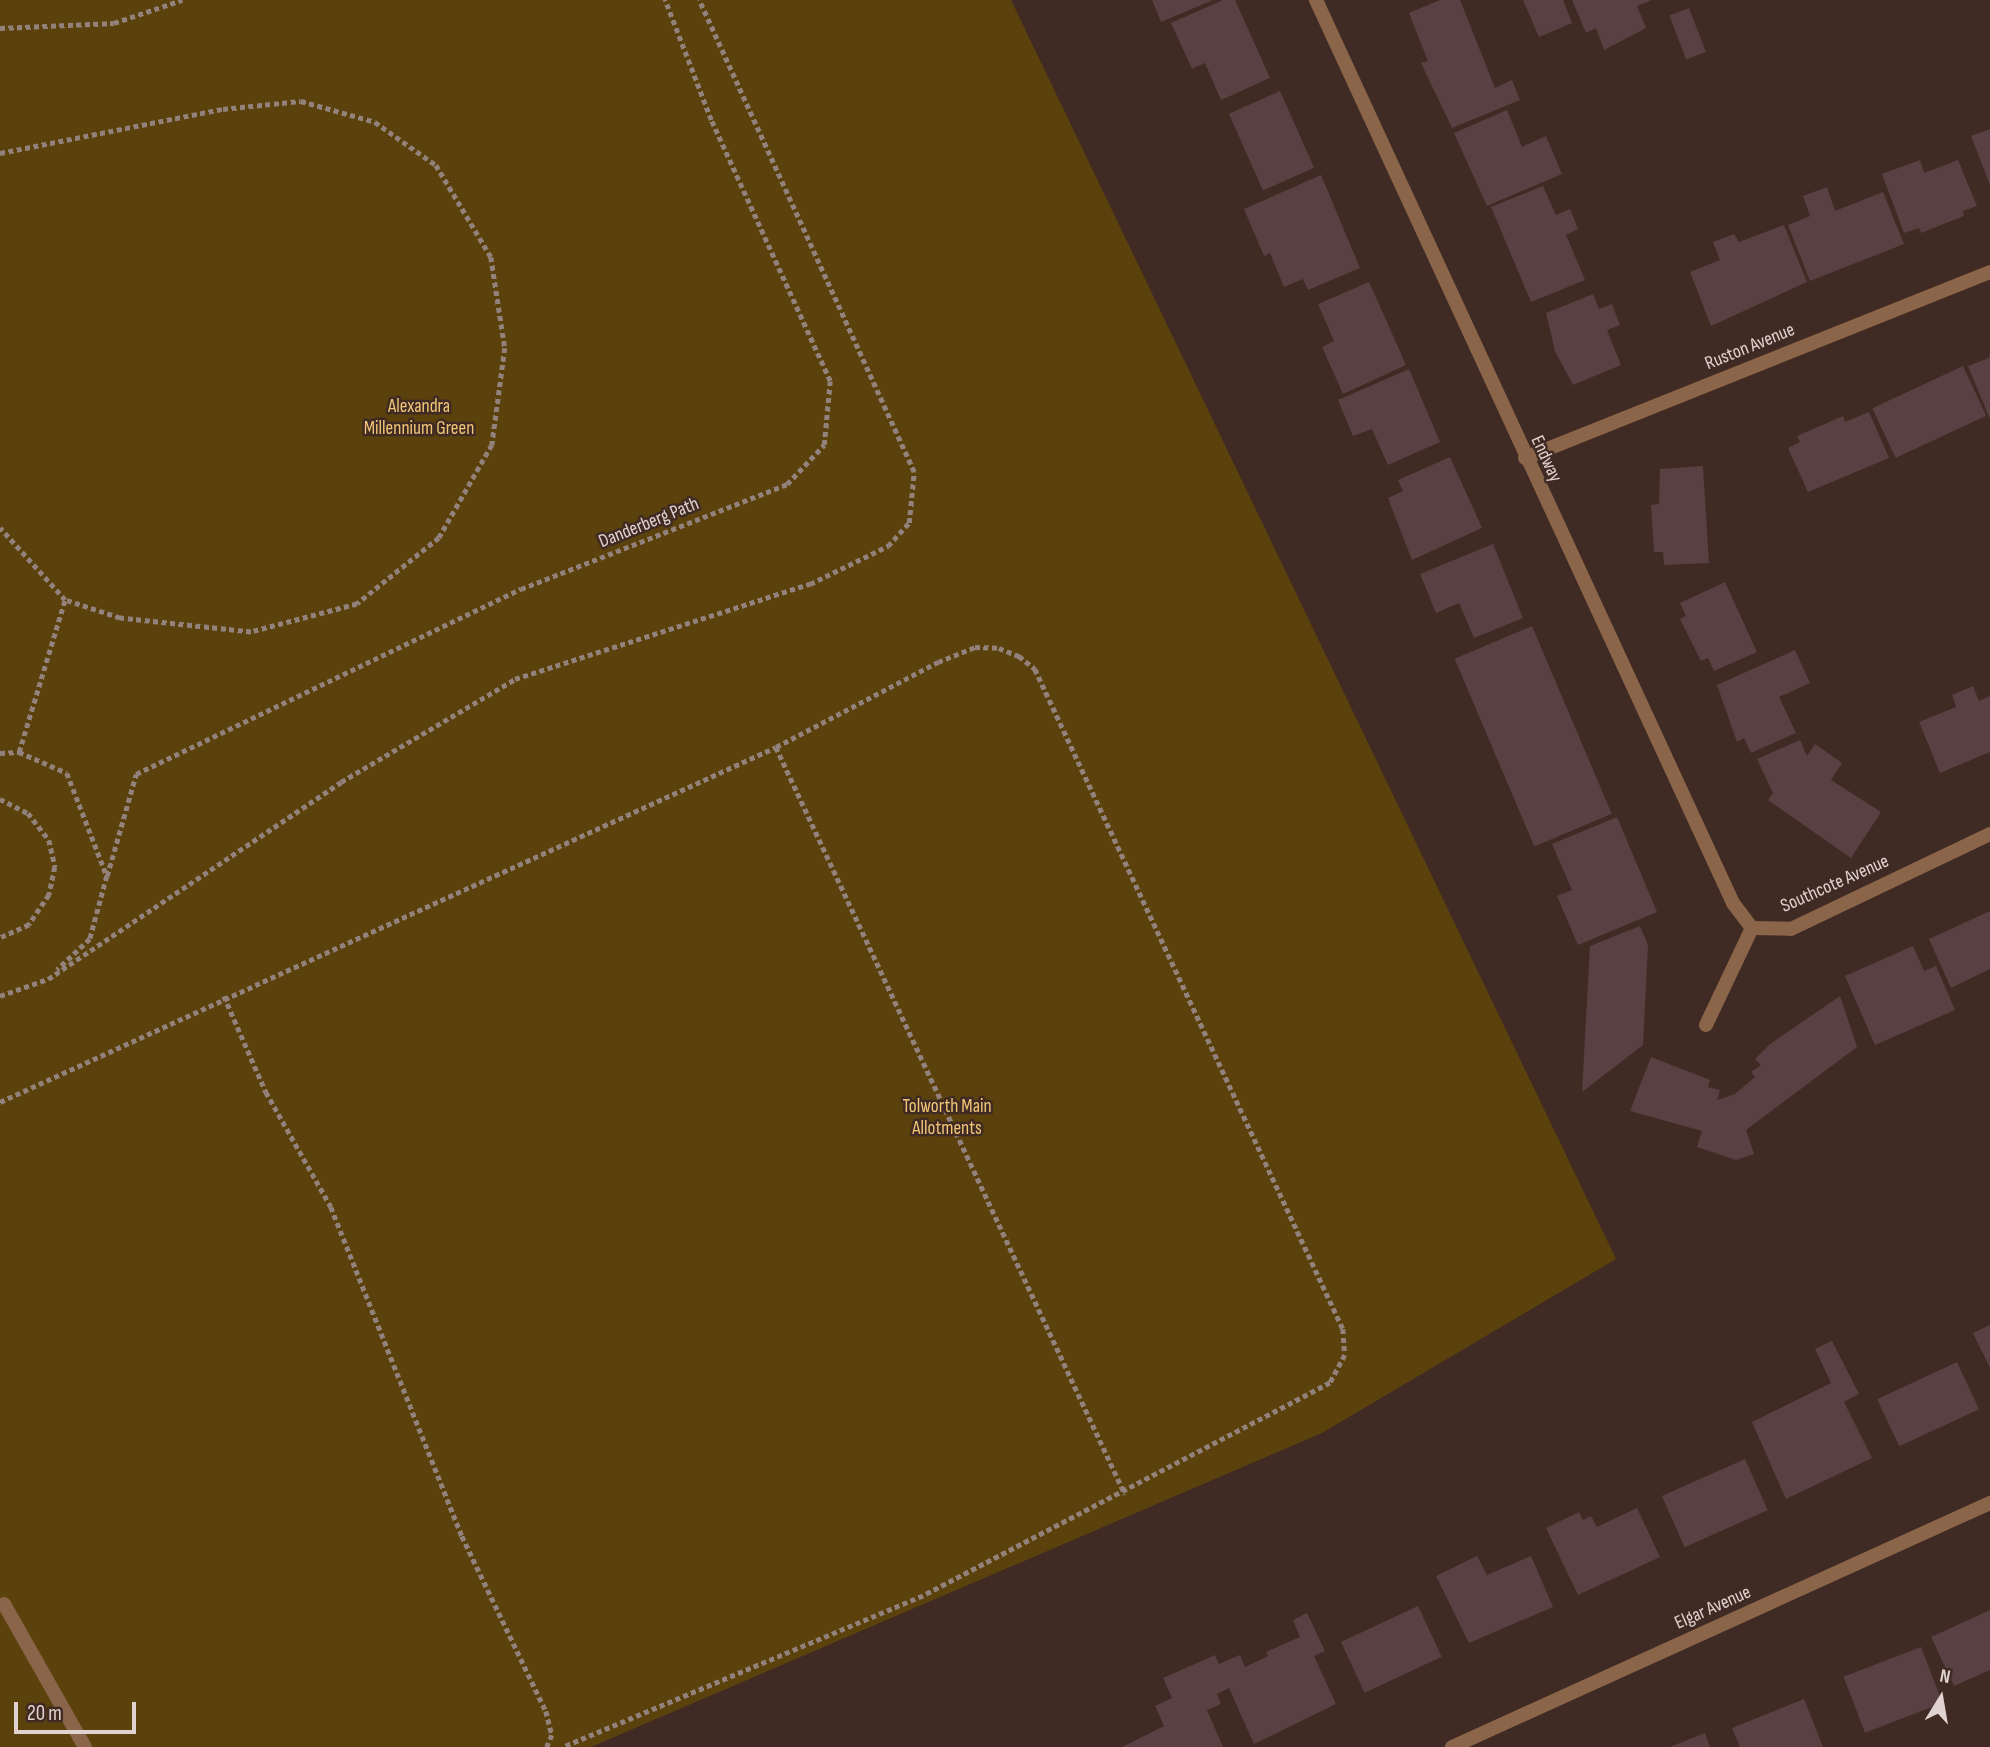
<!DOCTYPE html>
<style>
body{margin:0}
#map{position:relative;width:1990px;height:1747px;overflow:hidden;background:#402a24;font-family:"Sofia Sans Condensed",sans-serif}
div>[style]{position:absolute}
.green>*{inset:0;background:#5b420c}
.building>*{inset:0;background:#594042;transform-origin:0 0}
.path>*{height:4.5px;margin-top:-2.25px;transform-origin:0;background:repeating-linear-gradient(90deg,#93817c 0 5px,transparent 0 8.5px)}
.lane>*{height:14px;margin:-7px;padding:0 7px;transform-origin:7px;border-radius:7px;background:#8a6549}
.street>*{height:14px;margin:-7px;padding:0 7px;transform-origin:7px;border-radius:7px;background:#8a6549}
span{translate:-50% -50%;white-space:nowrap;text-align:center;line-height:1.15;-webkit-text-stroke:5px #402a24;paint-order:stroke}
.street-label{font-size:19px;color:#e0d2ce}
.park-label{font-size:19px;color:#f1c676}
.north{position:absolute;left:1906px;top:1663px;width:70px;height:70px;-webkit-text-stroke:5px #402a24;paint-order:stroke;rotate:11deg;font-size:19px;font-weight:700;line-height:28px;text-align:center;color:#e0d2ce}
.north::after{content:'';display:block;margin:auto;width:24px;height:32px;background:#e0d2ce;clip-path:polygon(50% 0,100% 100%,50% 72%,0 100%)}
.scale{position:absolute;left:14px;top:1702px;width:122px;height:32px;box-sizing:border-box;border:4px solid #e0d2ce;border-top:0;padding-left:9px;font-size:21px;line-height:24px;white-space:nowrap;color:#e0d2ce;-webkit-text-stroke:5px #402a24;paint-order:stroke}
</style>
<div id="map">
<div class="green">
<div style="clip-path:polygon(0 0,1011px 0,1616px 1259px,1322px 1433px,591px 1747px,0 1747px)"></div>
</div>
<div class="building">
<div style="clip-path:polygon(1152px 0,1213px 0,1161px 22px)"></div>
<div style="clip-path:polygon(1223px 0,1235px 0,1270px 78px,1221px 100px,1205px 63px,1192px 69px,1171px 23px)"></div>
<div style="clip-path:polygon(1440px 0,1460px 0,1495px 88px,1512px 80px,1520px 100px,1452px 128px,1421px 63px,1428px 61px,1409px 13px)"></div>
<div style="clip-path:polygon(1523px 0,1563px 0,1572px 23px,1539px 37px)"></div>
<div style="clip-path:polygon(1572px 0,1652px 0,1637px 6px,1646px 28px,1604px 50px,1596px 28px,1586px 33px)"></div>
<div style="left:1689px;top:8px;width:47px;height:21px;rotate:69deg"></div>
<div style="left:1280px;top:91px;width:84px;height:56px;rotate:66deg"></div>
<div style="clip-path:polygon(1507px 110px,1522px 147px,1546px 136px,1562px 174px,1487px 206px,1454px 133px)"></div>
<div style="clip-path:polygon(1990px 129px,1990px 185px,1971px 136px)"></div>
<div style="clip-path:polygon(1920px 160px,1924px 173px,1958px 160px,1977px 206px,1963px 211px,1964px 216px,1921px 233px,1919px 228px,1904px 233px,1882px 174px)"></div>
<div style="clip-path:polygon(1321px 175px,1360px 268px,1308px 290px,1303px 279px,1284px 287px,1270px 253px,1264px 256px,1244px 209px)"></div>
<div style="clip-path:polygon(1543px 186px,1556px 215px,1570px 209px,1578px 229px,1566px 235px,1585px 280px,1531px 302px,1491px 207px)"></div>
<div style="clip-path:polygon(1827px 187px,1835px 211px,1883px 192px,1904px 244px,1810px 281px,1788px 225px,1810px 216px,1803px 196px)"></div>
<div style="clip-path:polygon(1784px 225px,1807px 282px,1711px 326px,1690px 272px,1720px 260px,1713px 242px,1734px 234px,1739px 242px)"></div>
<div style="clip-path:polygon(1369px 282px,1406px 365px,1343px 394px,1322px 347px,1334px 341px,1318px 304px)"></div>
<div style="clip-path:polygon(1593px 294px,1599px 309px,1612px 304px,1620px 325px,1607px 330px,1621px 365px,1573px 385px,1555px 351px,1546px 313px)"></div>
<div style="clip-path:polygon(1990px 351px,1990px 419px,1968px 366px,1989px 358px)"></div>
<div style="left:1963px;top:366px;width:55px;height:100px;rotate:65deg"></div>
<div style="clip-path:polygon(1409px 369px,1440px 442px,1388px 465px,1372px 429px,1353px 436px,1338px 400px)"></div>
<div style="clip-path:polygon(1869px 412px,1889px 458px,1808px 492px,1788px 448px,1800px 442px,1797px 436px,1843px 416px,1845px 422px)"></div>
<div style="clip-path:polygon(1450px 457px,1482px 528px,1412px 560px,1388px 498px,1403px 491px,1398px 480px)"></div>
<div style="clip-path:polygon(1703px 466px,1709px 563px,1664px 565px,1663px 552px,1654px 552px,1651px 505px,1659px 504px,1660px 469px)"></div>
<div style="clip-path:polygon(1493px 544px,1523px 618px,1474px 638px,1459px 603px,1436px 613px,1420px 574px)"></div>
<div style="clip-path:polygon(1725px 582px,1757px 652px,1714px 671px,1708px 658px,1701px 661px,1680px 619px,1686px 616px,1680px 603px)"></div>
<div style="left:1532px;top:626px;width:204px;height:84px;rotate:67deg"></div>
<div style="clip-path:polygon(1795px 650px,1810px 683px,1779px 697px,1796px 733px,1751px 753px,1744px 738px,1737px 742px,1717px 685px)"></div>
<div style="clip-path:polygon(1973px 686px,1979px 701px,1990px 696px,1990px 752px,1940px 773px,1919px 722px,1956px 707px,1952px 695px)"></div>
<div style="clip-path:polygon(1800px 740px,1807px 756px,1815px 744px,1842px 763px,1831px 780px,1881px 812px,1851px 858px,1768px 800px,1773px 793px,1757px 759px)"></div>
<div style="clip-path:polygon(1617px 817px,1657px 912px,1578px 945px,1557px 896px,1572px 890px,1552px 844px)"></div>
<div style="clip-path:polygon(1990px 911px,1990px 969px,1951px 988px,1929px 939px)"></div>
<div style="clip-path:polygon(1640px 926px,1648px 945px,1643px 1045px,1582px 1092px,1590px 946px)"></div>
<div style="clip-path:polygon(1913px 946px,1924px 971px,1936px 966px,1955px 1010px,1875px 1045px,1845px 976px)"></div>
<div style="clip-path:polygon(1840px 996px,1857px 1047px,1746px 1130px,1754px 1154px,1736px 1160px,1697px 1147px,1702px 1131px,1630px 1111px,1651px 1057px,1710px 1080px,1708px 1087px,1720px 1090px,1717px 1100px,1735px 1094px,1755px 1077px,1751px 1072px,1761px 1065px,1755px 1059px,1770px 1044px)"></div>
<div style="clip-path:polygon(1990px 1325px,1990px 1368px,1973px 1333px)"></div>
<div style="clip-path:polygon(1832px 1341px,1859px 1394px,1844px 1402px,1872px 1458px,1786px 1499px,1752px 1422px,1831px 1383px,1815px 1349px)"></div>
<div style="left:1957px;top:1362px;width:52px;height:88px;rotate:65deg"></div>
<div style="left:1745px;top:1459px;width:56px;height:91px;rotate:66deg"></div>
<div style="clip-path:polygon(1637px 1508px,1660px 1557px,1578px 1595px,1546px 1528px,1579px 1512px,1583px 1520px,1591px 1516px,1597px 1527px)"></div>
<div style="clip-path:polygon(1477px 1556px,1487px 1575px,1531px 1556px,1553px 1607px,1469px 1643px,1436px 1576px)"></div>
<div style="left:1418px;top:1606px;width:56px;height:85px;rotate:65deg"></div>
<div style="clip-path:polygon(1990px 1610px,1990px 1670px,1954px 1686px,1931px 1637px)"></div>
<div style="clip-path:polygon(1307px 1613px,1325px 1651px,1314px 1656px,1336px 1704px,1254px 1744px,1229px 1688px,1217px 1694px,1221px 1704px,1207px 1710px,1223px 1747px,1122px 1747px,1164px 1726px,1155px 1706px,1172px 1698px,1163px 1678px,1215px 1655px,1219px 1664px,1240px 1655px,1245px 1667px,1268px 1656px,1266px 1652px,1300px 1637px,1293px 1620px)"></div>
<div style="left:1921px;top:1647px;width:60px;height:83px;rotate:69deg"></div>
<div style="clip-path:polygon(1804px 1699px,1823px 1747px,1740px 1747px,1732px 1728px)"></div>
<div style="clip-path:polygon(1705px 1733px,1710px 1747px,1670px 1747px)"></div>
</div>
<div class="path">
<div style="left:0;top:28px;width:114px;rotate:-2.5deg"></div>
<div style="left:114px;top:23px;width:72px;rotate:-18.7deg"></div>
<div style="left:0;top:153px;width:227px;rotate:-11.2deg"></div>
<div style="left:223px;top:109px;width:78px;rotate:-5.9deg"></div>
<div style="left:301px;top:101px;width:77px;rotate:15.8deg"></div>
<div style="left:375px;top:122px;width:75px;rotate:35.2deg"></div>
<div style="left:436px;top:165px;width:107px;rotate:59.1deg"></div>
<div style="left:491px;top:257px;width:92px;rotate:81.3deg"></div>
<div style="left:505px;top:348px;width:98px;rotate:97.6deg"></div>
<div style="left:492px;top:445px;width:107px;rotate:119.7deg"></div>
<div style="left:439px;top:538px;width:105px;rotate:141.2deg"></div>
<div style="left:357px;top:604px;width:110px;rotate:165.2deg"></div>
<div style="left:251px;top:632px;width:132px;rotate:-173.9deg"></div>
<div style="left:120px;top:618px;width:58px;rotate:-161.9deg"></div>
<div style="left:65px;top:600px;width:97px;rotate:-132.1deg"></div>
<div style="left:776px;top:747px;width:825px;rotate:64.96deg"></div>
<div style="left:19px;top:752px;width:159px;rotate:-73.2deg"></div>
<div style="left:0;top:753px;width:19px;rotate:-3deg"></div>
<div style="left:19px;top:752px;width:52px;rotate:23.6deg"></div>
<div style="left:67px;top:773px;width:110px;rotate:68.8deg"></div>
<div style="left:107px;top:876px;width:65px;rotate:105.1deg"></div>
<div style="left:90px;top:939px;width:45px;rotate:136.8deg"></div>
<div style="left:0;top:799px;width:31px;rotate:27deg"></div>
<div style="left:28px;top:813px;width:34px;rotate:52deg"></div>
<div style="left:49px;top:840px;width:28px;rotate:77deg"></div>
<div style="left:55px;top:867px;width:29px;rotate:102deg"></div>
<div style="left:49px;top:895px;width:36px;rotate:124deg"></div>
<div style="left:29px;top:925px;width:32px;rotate:156deg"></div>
<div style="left:107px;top:876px;width:106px;rotate:-74.1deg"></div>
<div style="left:136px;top:774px;width:427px;rotate:-25.7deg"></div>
<div style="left:521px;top:589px;width:286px;rotate:-21.5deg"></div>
<div style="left:787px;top:484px;width:54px;rotate:-46.5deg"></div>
<div style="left:824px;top:445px;width:64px;rotate:-84.6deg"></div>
<div style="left:830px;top:381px;width:287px;rotate:-114.5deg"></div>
<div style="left:711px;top:120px;width:129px;rotate:-111deg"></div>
<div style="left:48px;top:979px;width:353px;rotate:-33.9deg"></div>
<div style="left:341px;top:782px;width:202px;rotate:-30.6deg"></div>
<div style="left:515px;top:679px;width:310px;rotate:-17.9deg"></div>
<div style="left:810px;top:584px;width:87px;rotate:-26deg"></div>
<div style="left:888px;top:546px;width:31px;rotate:-48deg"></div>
<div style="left:909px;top:523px;width:51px;rotate:-84.4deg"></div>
<div style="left:914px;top:472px;width:519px;rotate:-114.49deg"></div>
<div style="left:0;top:996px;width:51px;rotate:-19.5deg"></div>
<div style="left:224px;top:996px;width:105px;rotate:66.4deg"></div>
<div style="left:266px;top:1092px;width:132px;rotate:60.5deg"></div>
<div style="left:331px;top:1207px;width:354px;rotate:68.3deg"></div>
<div style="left:462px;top:1536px;width:194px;rotate:64.4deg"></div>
<div style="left:546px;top:1711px;width:25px;rotate:76deg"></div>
<div style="left:552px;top:1735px;width:13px;rotate:113deg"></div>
<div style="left:0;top:1102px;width:853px;rotate:-24.58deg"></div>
<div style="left:776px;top:747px;width:183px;rotate:-27.7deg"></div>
<div style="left:938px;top:662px;width:40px;rotate:-22deg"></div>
<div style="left:975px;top:647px;width:24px;rotate:2deg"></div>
<div style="left:999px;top:648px;width:22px;rotate:22deg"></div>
<div style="left:1019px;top:656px;width:21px;rotate:39deg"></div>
<div style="left:1035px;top:669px;width:728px;rotate:64.98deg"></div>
<div style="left:1343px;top:1329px;width:26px;rotate:86deg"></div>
<div style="left:1345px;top:1355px;width:32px;rotate:118deg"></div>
<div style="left:1330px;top:1383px;width:459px;rotate:152.4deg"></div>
<div style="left:923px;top:1596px;width:390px;rotate:157.2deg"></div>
</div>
<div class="lane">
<div style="left:4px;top:1604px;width:164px;rotate:60.5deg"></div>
</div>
<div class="street">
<div style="left:1316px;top:0;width:995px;rotate:65.21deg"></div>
<div style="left:1733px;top:903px;width:31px;rotate:53deg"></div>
<div style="left:1525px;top:458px;width:501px;rotate:-21.8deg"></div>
<div style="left:1752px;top:928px;width:39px;rotate:1deg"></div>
<div style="left:1791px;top:929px;width:221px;rotate:-25.5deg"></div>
<div style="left:1706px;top:1025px;width:107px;rotate:-64.6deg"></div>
<div style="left:1452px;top:1747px;width:591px;rotate:-24.4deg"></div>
</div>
<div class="street-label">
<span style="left:1750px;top:347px;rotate:-22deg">Ruston Avenue</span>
<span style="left:1546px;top:459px;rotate:65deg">Endway</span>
<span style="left:649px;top:523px;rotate:-22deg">Danderberg Path</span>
<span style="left:1835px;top:884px;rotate:-24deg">Southcote Avenue</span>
<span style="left:1713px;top:1608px;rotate:-24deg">Elgar Avenue</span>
</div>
<div class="park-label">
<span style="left:419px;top:418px">Alexandra<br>Millennium Green</span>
<span style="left:947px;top:1118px">Tolworth Main<br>Allotments</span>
</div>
<div class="north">N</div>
<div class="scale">20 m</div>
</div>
